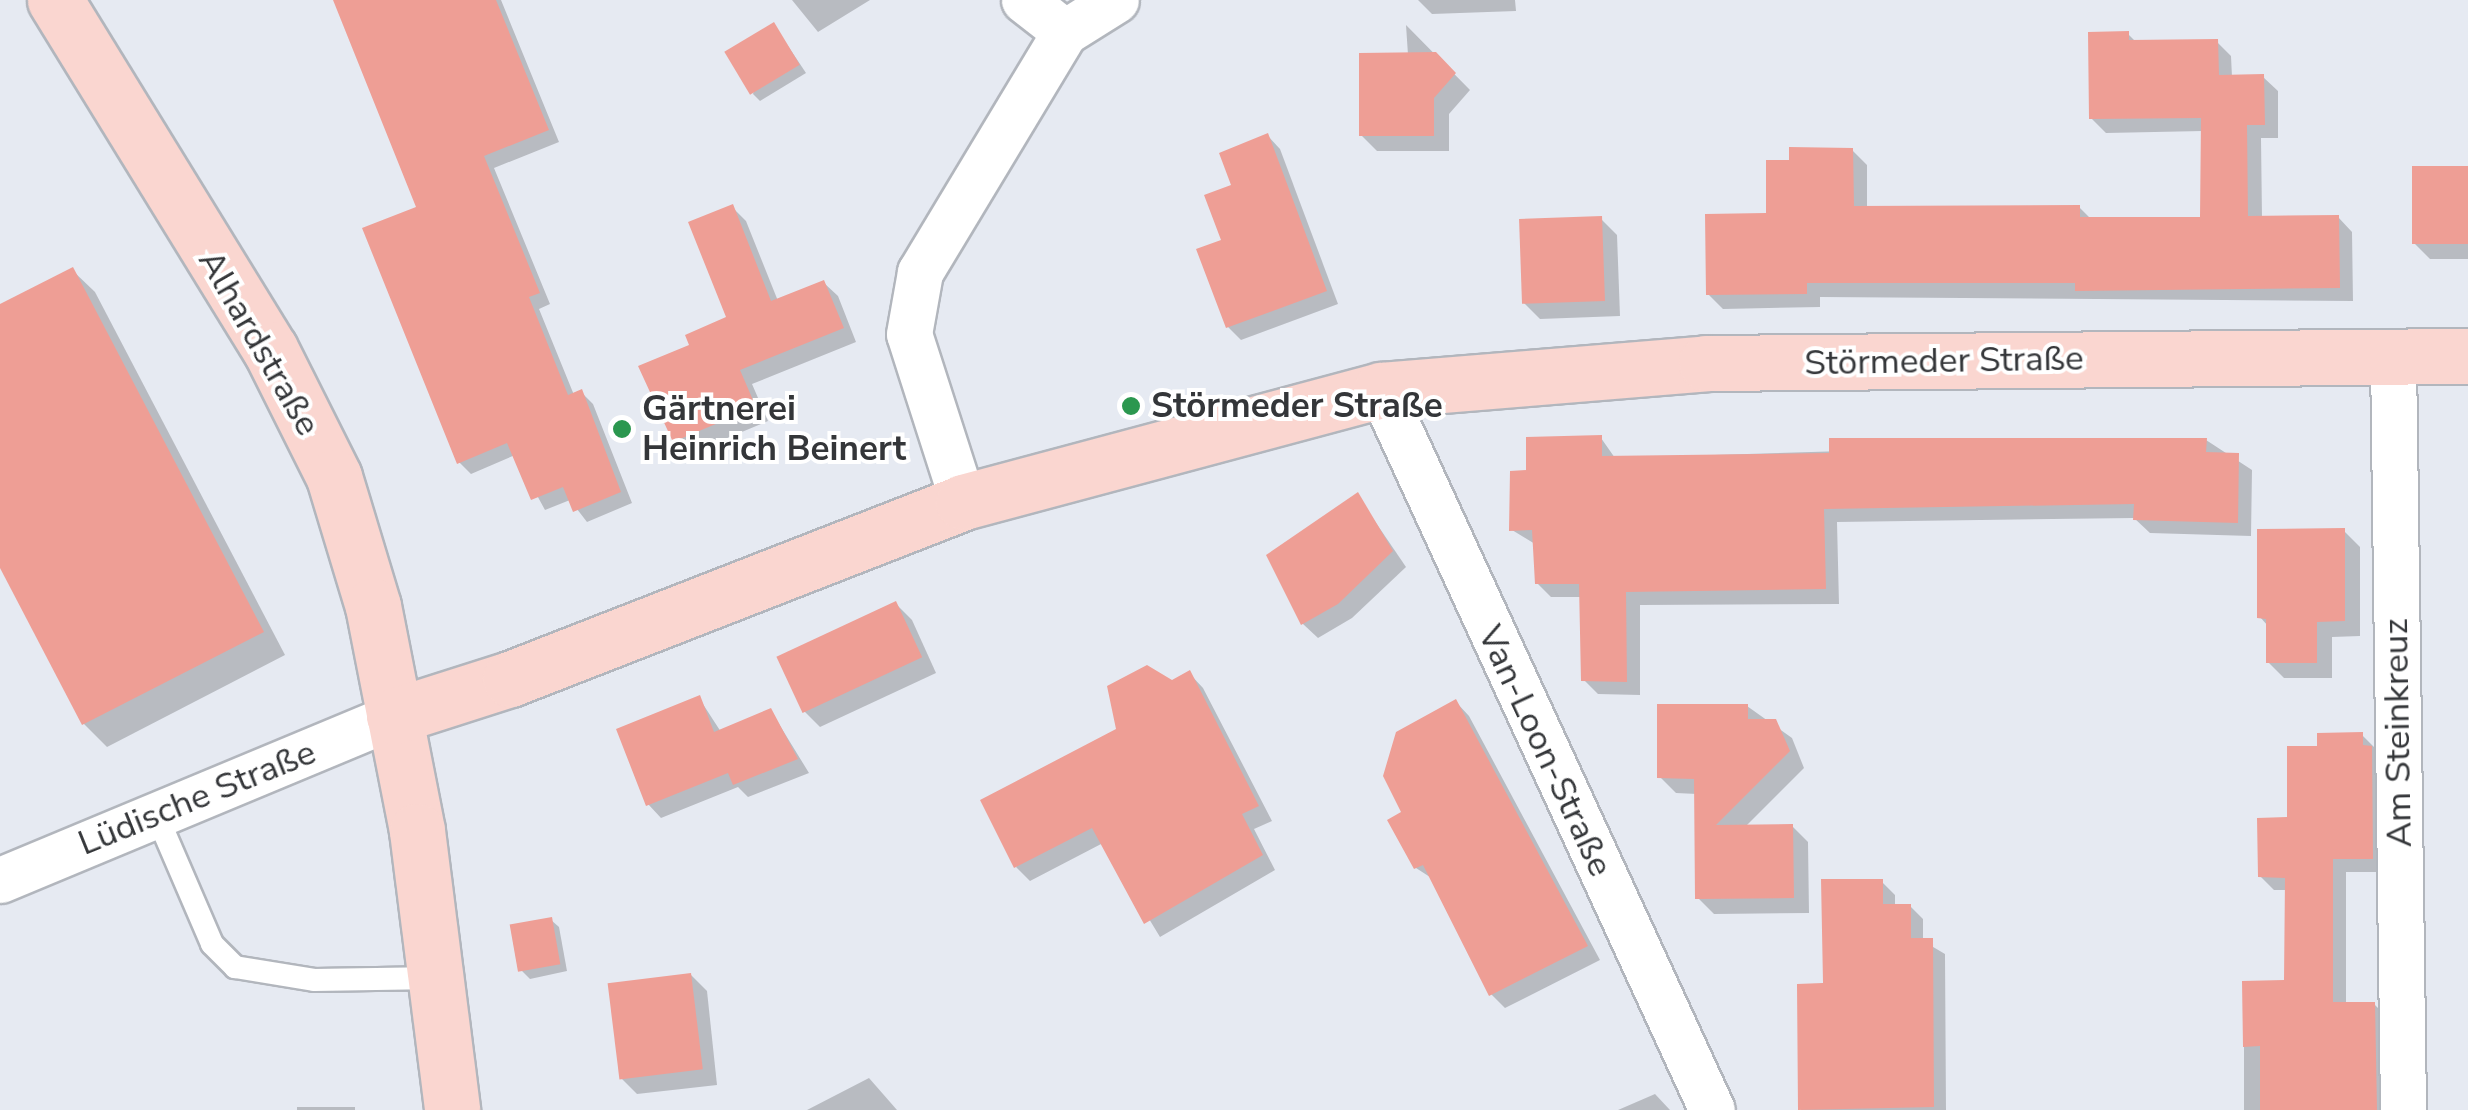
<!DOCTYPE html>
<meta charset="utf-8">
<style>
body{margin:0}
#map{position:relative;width:2468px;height:1110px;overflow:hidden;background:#e6eaf2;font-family:"Nunito Sans",sans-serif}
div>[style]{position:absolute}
.shadow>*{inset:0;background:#0003;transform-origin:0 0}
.building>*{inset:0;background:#ee9e95;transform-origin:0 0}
.roads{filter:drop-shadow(2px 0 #b2b6bd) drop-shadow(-2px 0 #b2b6bd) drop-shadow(0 2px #b2b6bd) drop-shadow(0 -2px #b2b6bd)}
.lane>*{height:22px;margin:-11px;padding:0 11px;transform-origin:11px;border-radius:11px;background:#fff}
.street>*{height:45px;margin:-22.5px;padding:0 22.5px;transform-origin:22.5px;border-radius:22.5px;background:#fff}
.secondary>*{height:55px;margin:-27.5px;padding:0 27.5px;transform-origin:27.5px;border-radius:27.5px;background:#fad6d0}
.dots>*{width:28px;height:28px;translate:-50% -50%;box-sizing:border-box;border:5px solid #fff;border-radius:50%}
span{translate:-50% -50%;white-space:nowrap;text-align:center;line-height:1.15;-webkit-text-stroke:8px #fff;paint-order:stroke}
.street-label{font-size:35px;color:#343639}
.poi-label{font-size:35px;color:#343639;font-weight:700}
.left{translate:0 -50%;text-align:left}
</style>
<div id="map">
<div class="shadow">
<div style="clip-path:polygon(336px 0,501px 0,559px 142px,494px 168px,550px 304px,539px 309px,574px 395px,581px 392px,593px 404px,632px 503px,587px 522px,570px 500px,545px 510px,515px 455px,471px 474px,459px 462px,419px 208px)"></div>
<div style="clip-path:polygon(792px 0,870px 0,818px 32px)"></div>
<div style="clip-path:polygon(1418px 0,1515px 0,1516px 11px,1432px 14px)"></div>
<div style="clip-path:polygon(774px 25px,806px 73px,760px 101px,753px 94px)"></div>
<div style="clip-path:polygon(1406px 25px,1470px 90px,1449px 114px,1449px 151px,1377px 151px,1361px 135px,1408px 55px)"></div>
<div style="clip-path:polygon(2128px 34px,2136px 42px,2217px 42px,2231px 56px,2232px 77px,2263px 77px,2278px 91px,2278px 138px,2261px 138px,2262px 218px,2338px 217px,2352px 232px,2353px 301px,1820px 297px,1820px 307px,1723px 309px,1708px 294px,1768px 216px,1792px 162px,1852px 150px,1867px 165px,1867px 208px,2079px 207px,2091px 219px,2203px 220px,2203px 131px,2106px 133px,2091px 118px)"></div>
<div style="clip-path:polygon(1268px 136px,1280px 149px,1338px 304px,1241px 340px,1228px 327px,1224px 241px,1234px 186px)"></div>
<div style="clip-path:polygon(2468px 169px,2468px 259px,2430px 259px,2414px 243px)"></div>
<div style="clip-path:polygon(732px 207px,746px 221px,778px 301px,824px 283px,838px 296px,856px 342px,752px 384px,768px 421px,689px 454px,675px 440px,692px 347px,730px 319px)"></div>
<div style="clip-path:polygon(1601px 219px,1617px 235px,1620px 316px,1540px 319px,1524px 303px)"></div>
<div style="clip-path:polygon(72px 270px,95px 292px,285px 655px,107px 747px,84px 724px,0 563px,0 308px)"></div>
<div style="clip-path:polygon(1601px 438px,1615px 458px,2206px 440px,2252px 470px,2251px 536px,2150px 533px,2134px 518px,1837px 522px,1839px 604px,1640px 605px,1640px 695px,1598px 694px,1584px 680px,1582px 597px,1551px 597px,1537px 583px,1535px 544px,1512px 530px,1528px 473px)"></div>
<div style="clip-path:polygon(1357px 495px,1406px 567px,1352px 618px,1318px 638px,1303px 624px,1270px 556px)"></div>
<div style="clip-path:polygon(2344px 531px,2360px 547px,2360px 636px,2332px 637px,2332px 678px,2284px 678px,2268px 662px,2268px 626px,2260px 617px)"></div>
<div style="clip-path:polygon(896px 604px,912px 620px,936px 673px,820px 727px,804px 711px)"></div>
<div style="clip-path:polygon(1147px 668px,1172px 682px,1189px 673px,1203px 688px,1272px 821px,1254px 829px,1275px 870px,1160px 937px,1103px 843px,1030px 881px,1016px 867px,1119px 731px,1110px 687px)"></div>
<div style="clip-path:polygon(699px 698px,721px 732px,771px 711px,809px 773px,748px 797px,738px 787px,661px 818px,648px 804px)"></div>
<div style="clip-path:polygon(1456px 702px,1469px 716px,1600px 960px,1505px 1008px,1491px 994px,1433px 879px,1416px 868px,1405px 813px)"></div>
<div style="clip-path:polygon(1747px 706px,1792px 738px,1804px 768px,1745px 827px,1792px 826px,1808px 842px,1809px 913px,1714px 914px,1698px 898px,1697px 794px,1676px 793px,1660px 777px)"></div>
<div style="clip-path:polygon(2362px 735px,2376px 749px,2386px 872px,2346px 872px,2346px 1004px,2374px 1004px,2388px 1018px,2391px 1110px,2244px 1110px,2244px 984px,2287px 983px,2288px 890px,2274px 890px,2260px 876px,2320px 748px)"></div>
<div style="clip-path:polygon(1882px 882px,1895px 895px,1895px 906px,1910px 906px,1923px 919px,1923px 941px,1945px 954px,1946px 1110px,1801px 1110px,1799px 986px,1825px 986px)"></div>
<div style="clip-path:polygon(551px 920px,559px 927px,567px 971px,530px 979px,522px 971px)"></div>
<div style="clip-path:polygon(691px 975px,707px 991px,717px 1085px,637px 1094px,621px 1078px)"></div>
<div style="clip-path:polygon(869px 1078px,897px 1110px,807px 1110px)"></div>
<div style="clip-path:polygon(1655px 1094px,1670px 1110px,1618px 1110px)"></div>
<div style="left:297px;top:1107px;width:58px;height:3px"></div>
</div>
<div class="building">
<div style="clip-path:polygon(333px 0,496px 0,549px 130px,484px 156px,540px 293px,529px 297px,568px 395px,582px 389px,621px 492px,573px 512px,563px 487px,531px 500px,507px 443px,457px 464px,362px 228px,416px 207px)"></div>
<div style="left:774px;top:22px;width:50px;height:58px;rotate:59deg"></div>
<div style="clip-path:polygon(2129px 31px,2129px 40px,2218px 39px,2219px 75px,2264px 74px,2265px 125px,2247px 125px,2248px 216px,2339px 215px,2340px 288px,2075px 291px,2075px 283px,1807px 283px,1807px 294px,1706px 295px,1705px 214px,1766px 213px,1766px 160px,1789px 160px,1789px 147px,1853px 148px,1854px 206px,2080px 205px,2080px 217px,2200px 217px,2201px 118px,2089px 119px,2088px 32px)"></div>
<div style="clip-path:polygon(1436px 52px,1456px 73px,1434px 98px,1434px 136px,1359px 136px,1359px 53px)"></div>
<div style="clip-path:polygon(1268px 133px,1327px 291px,1226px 328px,1196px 249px,1221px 240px,1204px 195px,1231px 185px,1219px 153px)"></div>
<div style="left:2412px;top:166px;width:56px;height:78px"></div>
<div style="clip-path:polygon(733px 204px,771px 301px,824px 280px,844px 328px,740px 370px,756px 407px,673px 442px,638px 366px,689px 345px,685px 335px,726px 317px,688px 222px)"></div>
<div style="left:1602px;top:216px;width:85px;height:83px;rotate:88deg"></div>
<div style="clip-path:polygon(73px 267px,264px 632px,82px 725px,0 568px,0 304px)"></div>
<div style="clip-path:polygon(1602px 435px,1602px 456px,1829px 453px,1829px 438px,2207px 438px,2206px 452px,2239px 453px,2238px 523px,2133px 520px,2134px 504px,1824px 509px,1826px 589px,1626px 592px,1627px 682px,1581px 681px,1579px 584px,1535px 584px,1532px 530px,1509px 531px,1510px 471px,1526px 470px,1526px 437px)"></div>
<div style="clip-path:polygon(1358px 492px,1393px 551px,1338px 604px,1301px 625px,1266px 555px)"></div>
<div style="clip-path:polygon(2345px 528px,2345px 621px,2317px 622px,2317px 663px,2266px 663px,2266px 619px,2257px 618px,2257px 529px)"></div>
<div style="left:896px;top:601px;width:62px;height:132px;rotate:65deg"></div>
<div style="clip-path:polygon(1147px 665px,1172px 680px,1190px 670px,1259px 806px,1242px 814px,1263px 855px,1144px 924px,1092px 828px,1014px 868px,980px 800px,1116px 729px,1107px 686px)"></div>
<div style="clip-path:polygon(700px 695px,714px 732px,771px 708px,798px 759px,733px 785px,728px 773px,646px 806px,616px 729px)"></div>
<div style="clip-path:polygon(1456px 699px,1588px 946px,1489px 996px,1423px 865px,1414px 869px,1387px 820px,1401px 812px,1383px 776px,1396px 732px)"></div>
<div style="clip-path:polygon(1657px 704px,1748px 704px,1748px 719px,1776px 719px,1790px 751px,1716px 825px,1793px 824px,1794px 898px,1695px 899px,1694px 779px,1657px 778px)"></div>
<div style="clip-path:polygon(2363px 732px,2363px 745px,2372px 746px,2373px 859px,2333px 859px,2333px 1002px,2375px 1002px,2377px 1110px,2260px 1110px,2260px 1046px,2243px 1047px,2242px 981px,2284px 980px,2285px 878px,2258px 877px,2257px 818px,2287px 817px,2287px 746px,2317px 746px,2317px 733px)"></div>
<div style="clip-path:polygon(1821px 879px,1883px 879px,1883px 904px,1911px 904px,1911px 938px,1933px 938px,1934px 1107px,1798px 1110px,1797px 984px,1823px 983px)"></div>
<div style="left:552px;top:917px;width:48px;height:43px;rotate:80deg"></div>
<div style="left:691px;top:973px;width:97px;height:84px;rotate:83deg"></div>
</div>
<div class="roads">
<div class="lane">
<div style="left:157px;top:816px;width:139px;rotate:66.7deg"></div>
<div style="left:212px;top:944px;width:33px;rotate:45deg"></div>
<div style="left:235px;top:967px;width:80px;rotate:9.3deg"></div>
<div style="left:314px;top:980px;width:124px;rotate:-0.9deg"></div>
</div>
<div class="street">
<div style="left:1024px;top:0;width:52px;rotate:38deg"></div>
<div style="left:2393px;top:356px;width:754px;rotate:89.24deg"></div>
<div style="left:1381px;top:390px;width:792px;rotate:65.31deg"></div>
<div style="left:963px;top:502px;width:176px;rotate:-107.8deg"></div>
<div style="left:909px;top:334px;width:63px;rotate:-79.9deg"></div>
<div style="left:920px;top:272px;width:280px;rotate:-58.9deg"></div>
<div style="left:1065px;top:32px;width:60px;rotate:-32.1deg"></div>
<div style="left:0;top:880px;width:427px;rotate:-22.6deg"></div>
</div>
<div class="secondary">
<div style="left:55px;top:0;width:410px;rotate:58.4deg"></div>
<div style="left:270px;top:349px;width:143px;rotate:63.4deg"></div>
<div style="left:334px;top:477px;width:135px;rotate:73.2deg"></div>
<div style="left:373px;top:606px;width:229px;rotate:78.9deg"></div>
<div style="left:417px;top:831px;width:281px;rotate:82.8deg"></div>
<div style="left:394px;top:716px;width:122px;rotate:-17.7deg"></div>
<div style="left:510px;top:679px;width:486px;rotate:-21.3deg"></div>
<div style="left:963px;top:502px;width:433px;rotate:-15deg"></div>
<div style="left:1381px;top:390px;width:326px;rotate:-4.7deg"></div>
<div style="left:1706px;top:363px;width:762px;rotate:-0.53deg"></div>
</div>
</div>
<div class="dots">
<div style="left:1131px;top:406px;background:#2b974f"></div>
<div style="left:622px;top:429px;background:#2b974f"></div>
</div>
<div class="street-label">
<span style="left:259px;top:343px;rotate:60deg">Alhardstraße</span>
<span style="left:1944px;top:361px;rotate:-1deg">Störmeder Straße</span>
<span style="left:2398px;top:733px;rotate:-91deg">Am Steinkreuz</span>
<span style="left:1545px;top:751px;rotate:65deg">Van-Loon-Straße</span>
<span style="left:197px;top:798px;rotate:-22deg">Lüdische Straße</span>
</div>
<div class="poi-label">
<span class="left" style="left:1151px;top:406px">Störmeder Straße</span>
<span class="left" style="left:642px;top:429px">Gärtnerei<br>Heinrich Beinert</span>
</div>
</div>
